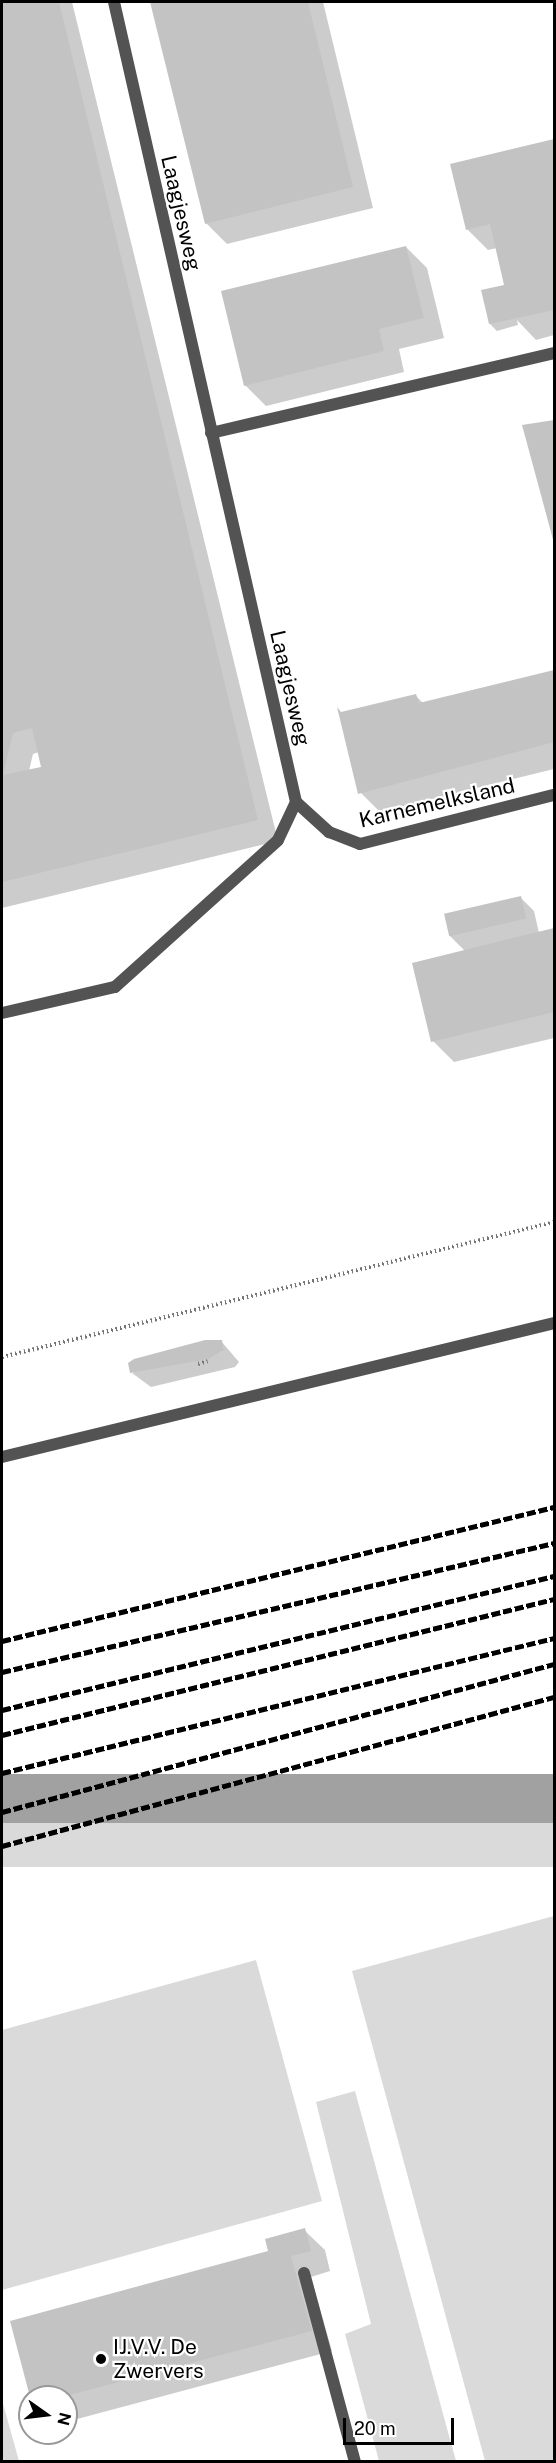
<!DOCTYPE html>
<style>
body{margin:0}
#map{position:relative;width:556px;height:2463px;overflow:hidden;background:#fff;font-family:"Public Sans",sans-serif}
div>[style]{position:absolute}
.green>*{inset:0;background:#dadada;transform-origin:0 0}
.water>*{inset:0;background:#a1a1a1;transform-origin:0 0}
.shadow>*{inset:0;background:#0003}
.building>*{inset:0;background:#c3c3c3;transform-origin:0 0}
.path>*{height:4px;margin-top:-2px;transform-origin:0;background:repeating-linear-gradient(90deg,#757575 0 1.5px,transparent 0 4.5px)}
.lane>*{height:12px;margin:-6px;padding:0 6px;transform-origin:6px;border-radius:6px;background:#535353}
.street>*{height:12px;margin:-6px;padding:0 6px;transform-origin:6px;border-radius:6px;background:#535353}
.rail>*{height:4.5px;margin-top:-2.25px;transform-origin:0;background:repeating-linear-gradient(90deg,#000 0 9px,transparent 0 12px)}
.dots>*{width:16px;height:16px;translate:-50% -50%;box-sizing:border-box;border:3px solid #fff;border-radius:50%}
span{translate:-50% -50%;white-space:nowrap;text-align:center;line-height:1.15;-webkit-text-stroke:4.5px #fff;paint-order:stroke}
.street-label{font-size:21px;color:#000}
.poi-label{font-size:21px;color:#000}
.left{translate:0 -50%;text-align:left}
.frame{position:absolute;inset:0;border:3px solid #000;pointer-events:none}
.north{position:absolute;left:18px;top:2385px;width:60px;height:60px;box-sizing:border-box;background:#fff;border:2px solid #999;border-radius:50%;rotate:104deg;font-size:16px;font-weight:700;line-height:24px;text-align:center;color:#000}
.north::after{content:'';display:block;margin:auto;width:21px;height:27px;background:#000;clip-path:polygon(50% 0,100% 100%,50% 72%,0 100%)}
.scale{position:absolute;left:343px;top:2418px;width:111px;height:27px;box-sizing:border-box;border:3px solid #000;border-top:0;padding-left:8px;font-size:18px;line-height:21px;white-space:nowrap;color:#000;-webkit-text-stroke:4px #fff;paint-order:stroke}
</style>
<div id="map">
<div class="green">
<div style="left:554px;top:1823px;width:44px;height:572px;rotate:90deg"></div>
<div style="clip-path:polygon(554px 1916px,554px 2461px,485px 2461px,352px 1971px)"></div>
<div style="clip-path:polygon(256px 1960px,322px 2201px,2px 2290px,2px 2030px)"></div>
<div style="clip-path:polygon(355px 2091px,448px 2432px,456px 2461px,379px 2461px,345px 2334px,371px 2324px,316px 2102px)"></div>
<div style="clip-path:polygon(2px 2400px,19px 2461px,2px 2461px)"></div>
</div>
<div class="water">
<div style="left:554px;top:1774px;width:49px;height:573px;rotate:90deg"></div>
</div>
<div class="shadow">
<div style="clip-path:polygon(evenodd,2px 2px,72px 2px,278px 841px,2px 908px,2px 2px,39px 752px,42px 768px,29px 771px,33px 754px,39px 752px)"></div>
<div style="clip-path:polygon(152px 2px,323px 2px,373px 208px,227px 244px,206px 223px)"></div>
<div style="clip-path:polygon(554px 140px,554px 335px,536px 340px,517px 320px,518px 325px,497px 331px,490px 324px,508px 290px,497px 248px,488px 250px,467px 229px,452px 165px)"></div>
<div style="clip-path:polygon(406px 247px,427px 268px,444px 338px,399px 349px,404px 372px,266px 406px,245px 385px)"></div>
<div style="clip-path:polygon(554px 421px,554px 543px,524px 426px)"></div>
<div style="clip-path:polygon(554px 672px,554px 769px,380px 812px,359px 791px,416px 696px,423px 703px)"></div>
<div style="clip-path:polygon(520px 897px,534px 911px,539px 933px,554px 930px,554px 1038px,454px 1062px,433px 1041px,465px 951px,450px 936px,445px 916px)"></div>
<div style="clip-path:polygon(221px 1341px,239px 1362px,235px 1367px,151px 1387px,132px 1373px)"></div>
<div style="clip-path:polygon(304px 2230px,325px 2250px,330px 2271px,311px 2277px,332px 2351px,66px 2422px,66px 2397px,32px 2397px)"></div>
</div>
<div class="building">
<div style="clip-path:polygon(evenodd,2px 2px,59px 2px,258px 820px,2px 882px,2px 2px,32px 728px,41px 767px,3px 775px,13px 733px,32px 728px)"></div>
<div style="clip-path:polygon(150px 2px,308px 2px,353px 187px,205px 224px)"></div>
<div style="clip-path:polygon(554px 139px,554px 310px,489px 324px,481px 290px,504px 285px,490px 224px,466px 230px,450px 164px)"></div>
<div style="clip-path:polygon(406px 246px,424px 318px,379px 329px,384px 351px,244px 386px,221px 291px)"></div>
<div style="clip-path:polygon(554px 420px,554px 543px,522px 425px)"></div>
<div style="clip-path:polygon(554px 670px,554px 742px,358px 794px,337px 707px,341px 712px,416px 694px,419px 703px)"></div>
<div style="left:521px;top:896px;width:23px;height:79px;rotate:77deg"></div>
<div style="clip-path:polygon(554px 928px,554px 1012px,431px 1042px,412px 963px)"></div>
<div style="clip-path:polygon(205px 1340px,222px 1340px,223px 1349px,227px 1348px,208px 1359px,130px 1373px,128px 1363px,134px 1359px)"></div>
<div style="clip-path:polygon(305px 2228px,311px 2251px,291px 2256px,312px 2331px,62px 2397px,30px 2397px,10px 2321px,268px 2251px,265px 2239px)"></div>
</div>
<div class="path">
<div style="left:2px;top:1357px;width:568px;rotate:-13.74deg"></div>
<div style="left:198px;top:1364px;width:10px;rotate:-17deg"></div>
</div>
<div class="lane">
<div style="left:2px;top:1013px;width:116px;rotate:-13deg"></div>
<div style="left:115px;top:987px;width:219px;rotate:-42deg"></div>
<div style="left:278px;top:840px;width:42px;rotate:-64.7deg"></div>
<div style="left:296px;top:802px;width:45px;rotate:42.3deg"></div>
<div style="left:329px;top:832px;width:33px;rotate:21deg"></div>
<div style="left:360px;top:844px;width:200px;rotate:-14.2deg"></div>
<div style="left:2px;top:1457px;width:568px;rotate:-13.64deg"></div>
<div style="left:304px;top:2273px;width:196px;rotate:74.9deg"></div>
</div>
<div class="street">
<div style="left:114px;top:2px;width:820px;rotate:77.18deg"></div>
<div style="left:211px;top:433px;width:352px;rotate:-13.1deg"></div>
</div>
<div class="rail">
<div style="left:2px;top:1641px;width:568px;rotate:-13.64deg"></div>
<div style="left:2px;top:1672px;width:567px;rotate:-13.15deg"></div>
<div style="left:2px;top:1710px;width:568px;rotate:-13.64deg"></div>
<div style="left:2px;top:1735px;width:569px;rotate:-13.84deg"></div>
<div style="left:2px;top:1773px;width:568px;rotate:-13.74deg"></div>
<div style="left:2px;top:1812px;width:571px;rotate:-15.01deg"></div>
<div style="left:2px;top:1846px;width:572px;rotate:-15.11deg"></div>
</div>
<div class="dots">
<div style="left:101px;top:2359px;background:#000"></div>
</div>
<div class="street-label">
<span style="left:181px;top:213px;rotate:77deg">Laagjesweg</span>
<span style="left:290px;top:688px;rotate:77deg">Laagjesweg</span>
<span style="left:437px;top:803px;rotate:-13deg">Karnemelksland</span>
</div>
<div class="poi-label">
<span class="left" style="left:113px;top:2359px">IJ.V.V. De<br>Zwervers</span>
</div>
<div class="frame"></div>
<div class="north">N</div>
<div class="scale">20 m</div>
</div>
